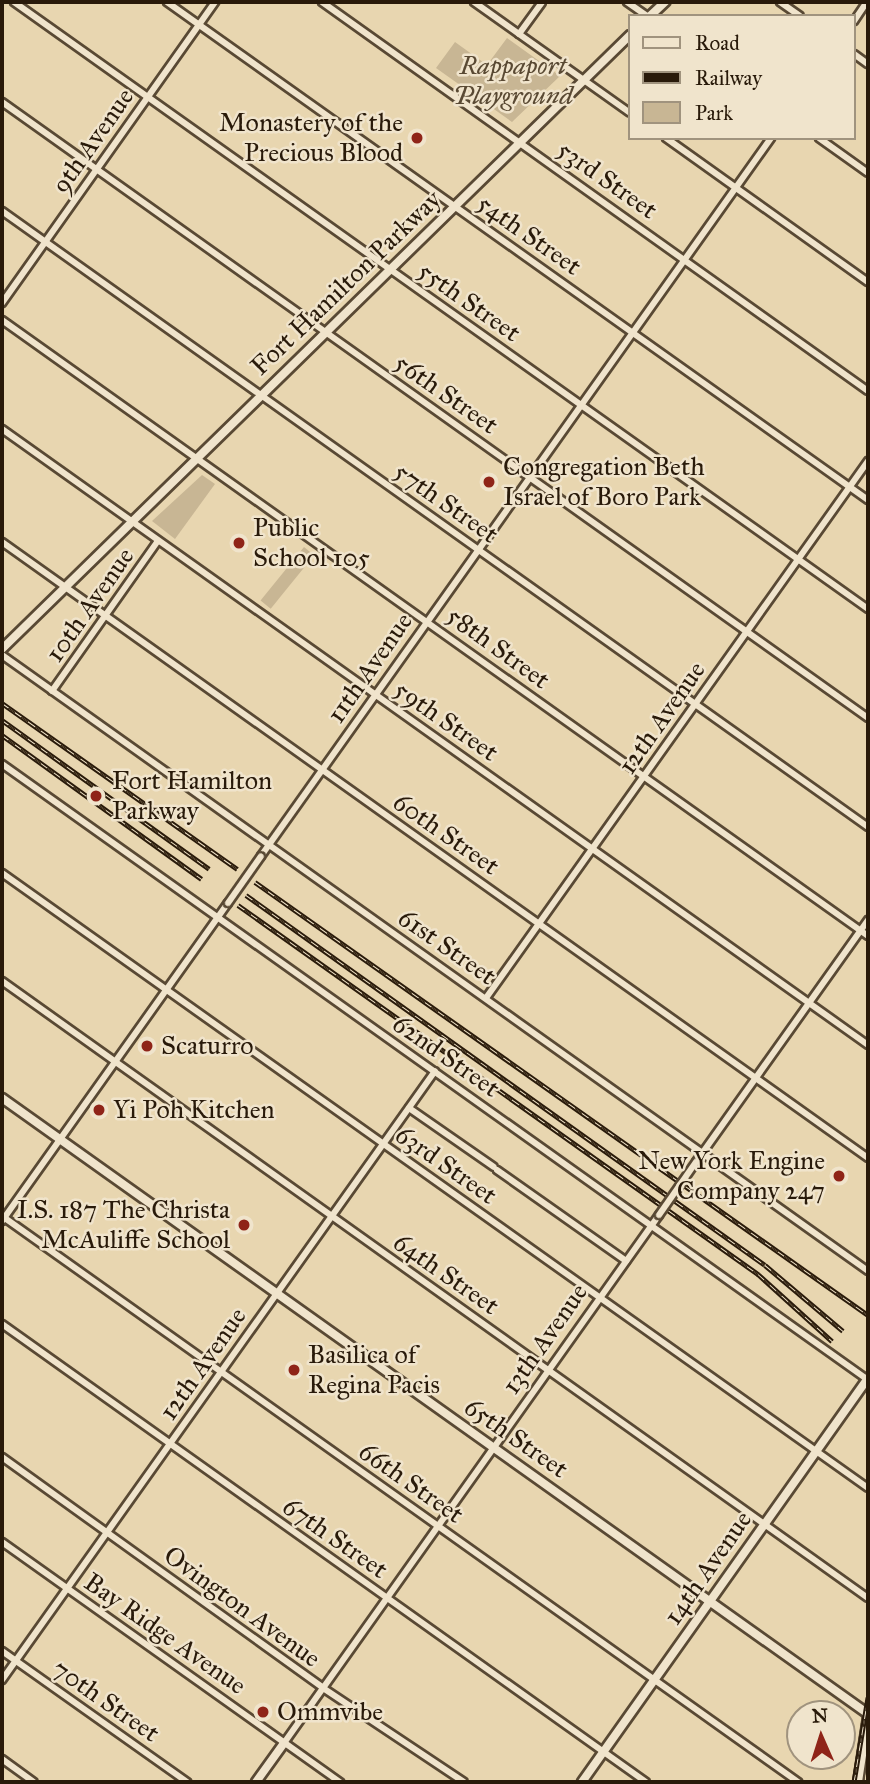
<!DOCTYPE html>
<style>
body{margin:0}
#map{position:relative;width:870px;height:1784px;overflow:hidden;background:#e8d6b0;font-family:"IM FELL Great Primer",serif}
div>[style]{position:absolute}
.green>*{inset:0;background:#c8b694;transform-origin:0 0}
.roads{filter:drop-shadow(2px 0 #594934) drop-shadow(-2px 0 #594934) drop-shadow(0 2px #594934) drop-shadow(0 -2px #594934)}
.street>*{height:6px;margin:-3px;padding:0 3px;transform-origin:3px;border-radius:3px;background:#f0e4cc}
.secondary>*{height:8px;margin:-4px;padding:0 4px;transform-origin:4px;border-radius:4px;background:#f0e4cc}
.rail>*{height:5px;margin-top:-2.5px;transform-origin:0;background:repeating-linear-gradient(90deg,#f0e4cc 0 8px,#291a0a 0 16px);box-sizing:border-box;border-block:2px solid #291a0a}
.bridges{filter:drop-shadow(2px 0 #594934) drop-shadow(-2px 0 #594934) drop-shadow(0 2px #594934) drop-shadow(0 -2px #594934)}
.street-bridge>*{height:6px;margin:-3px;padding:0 3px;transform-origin:3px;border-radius:3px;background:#f0e4cc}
.dots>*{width:19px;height:19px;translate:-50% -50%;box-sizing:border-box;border:4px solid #f0e4cc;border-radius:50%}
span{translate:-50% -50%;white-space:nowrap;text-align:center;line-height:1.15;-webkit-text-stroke:5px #f0e4cc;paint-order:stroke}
.park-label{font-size:26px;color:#594933;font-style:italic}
.poi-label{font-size:26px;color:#291a0a}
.right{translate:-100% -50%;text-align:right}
.left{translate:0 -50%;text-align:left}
.street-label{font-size:26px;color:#291a0a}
.frame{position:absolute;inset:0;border:4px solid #291a0a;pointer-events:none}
.legend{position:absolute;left:628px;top:14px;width:228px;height:126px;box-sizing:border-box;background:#f0e4cc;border:2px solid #a0937e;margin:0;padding:9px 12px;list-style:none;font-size:21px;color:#291a0a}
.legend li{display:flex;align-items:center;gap:14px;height:35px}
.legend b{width:35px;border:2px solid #a0937e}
.north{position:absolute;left:786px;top:1700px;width:70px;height:70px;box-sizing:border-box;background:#f0e4cc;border:2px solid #a0937e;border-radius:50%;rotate:357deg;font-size:19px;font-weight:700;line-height:28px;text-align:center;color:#291a0a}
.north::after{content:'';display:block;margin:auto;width:24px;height:32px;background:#8f2418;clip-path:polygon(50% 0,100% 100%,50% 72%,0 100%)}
</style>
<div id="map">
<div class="green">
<div style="clip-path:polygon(507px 38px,560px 76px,512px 122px,436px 68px,455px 42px,487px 65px)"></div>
<div style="clip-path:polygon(202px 475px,215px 484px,175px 539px,152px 521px)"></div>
<div style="left:304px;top:547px;width:13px;height:69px;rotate:39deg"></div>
</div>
<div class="roads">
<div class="street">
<div style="left:14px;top:2px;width:1048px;rotate:35.4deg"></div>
<div style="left:167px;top:2px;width:860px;rotate:35.39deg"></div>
<div style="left:322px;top:2px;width:670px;rotate:35.47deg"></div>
<div style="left:474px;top:2px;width:191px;rotate:35.4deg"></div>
<div style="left:627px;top:2px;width:24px;rotate:35deg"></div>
<div style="left:780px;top:2px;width:24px;rotate:35deg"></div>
<div style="left:854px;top:21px;width:23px;rotate:-56deg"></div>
<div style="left:519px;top:34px;width:39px;rotate:-54deg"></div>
<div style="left:854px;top:54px;width:17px;rotate:36deg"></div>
<div style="left:2px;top:102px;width:1063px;rotate:35.42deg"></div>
<div style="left:666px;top:138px;width:248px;rotate:35.5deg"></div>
<div style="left:819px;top:138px;width:60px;rotate:35.5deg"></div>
<div style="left:2px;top:211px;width:1063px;rotate:35.42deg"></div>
<div style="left:2px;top:303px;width:369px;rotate:-54.7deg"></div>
<div style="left:2px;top:320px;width:1063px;rotate:35.42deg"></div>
<div style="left:2px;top:429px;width:1063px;rotate:35.42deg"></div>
<div style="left:2px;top:542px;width:1063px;rotate:35.42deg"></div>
<div style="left:2px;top:655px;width:1063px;rotate:35.42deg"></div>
<div style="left:52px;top:691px;width:184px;rotate:-54.8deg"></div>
<div style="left:2px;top:764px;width:1063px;rotate:35.42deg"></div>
<div style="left:261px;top:856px;width:881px;rotate:-54.61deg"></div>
<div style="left:2px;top:873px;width:1062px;rotate:35.38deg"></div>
<div style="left:2px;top:981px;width:1063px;rotate:35.47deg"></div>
<div style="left:486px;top:998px;width:659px;rotate:-54.57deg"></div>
<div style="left:409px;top:1108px;width:103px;rotate:34.8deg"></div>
<div style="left:696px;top:1162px;width:297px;rotate:-54.6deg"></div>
<div style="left:497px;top:1170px;width:158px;rotate:35.2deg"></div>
<div style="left:2px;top:1216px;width:977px;rotate:35.41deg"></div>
<div style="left:2px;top:1221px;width:390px;rotate:-54.6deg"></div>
<div style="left:2px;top:1324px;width:790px;rotate:35.42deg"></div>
<div style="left:2px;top:1457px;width:395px;rotate:35.7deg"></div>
<div style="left:323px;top:1688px;width:169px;rotate:33.7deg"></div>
<div style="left:2px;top:1542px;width:415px;rotate:35.4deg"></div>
<div style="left:2px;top:1651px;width:227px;rotate:35.3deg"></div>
<div style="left:2px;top:1680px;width:747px;rotate:-54.59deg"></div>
<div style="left:284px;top:1743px;width:648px;rotate:-54.62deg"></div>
<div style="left:2px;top:1759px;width:39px;rotate:36deg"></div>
</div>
<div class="secondary">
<div style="left:650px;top:16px;width:21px;rotate:-43deg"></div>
<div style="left:2px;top:649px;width:878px;rotate:-44.35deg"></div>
<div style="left:2px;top:1098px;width:1063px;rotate:35.42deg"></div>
<div style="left:256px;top:1782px;width:48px;rotate:-54.3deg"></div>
<div style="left:582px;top:1782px;width:495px;rotate:-54.7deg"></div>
<div style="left:858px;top:1782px;width:67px;rotate:-81.4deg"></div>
</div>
</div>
<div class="rail">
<div style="left:2px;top:703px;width:288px;rotate:35.2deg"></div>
<div style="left:2px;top:720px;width:255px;rotate:35.7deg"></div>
<div style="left:2px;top:735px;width:246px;rotate:35.8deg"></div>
<div style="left:255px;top:882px;width:751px;rotate:35.24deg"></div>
<div style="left:246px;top:895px;width:637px;rotate:35.49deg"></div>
<div style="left:765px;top:1265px;width:102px;rotate:40.2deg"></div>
<div style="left:238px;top:905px;width:638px;rotate:35.36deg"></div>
<div style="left:758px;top:1274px;width:100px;rotate:42.2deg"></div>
<div style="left:854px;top:1782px;width:86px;rotate:-80.6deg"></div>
</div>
<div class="bridges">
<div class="street-bridge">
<div style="left:228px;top:903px;width:57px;rotate:-54.9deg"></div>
<div style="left:659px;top:1215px;width:65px;rotate:-55.1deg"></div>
</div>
</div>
<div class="dots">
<div style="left:417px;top:138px;background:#8f2418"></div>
<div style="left:489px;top:482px;background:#8f2418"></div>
<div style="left:239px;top:543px;background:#8f2418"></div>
<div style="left:96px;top:796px;background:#8f2418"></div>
<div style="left:147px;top:1046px;background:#8f2418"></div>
<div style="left:99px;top:1110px;background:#8f2418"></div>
<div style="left:839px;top:1176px;background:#8f2418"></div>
<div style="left:244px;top:1225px;background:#8f2418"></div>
<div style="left:294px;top:1370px;background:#8f2418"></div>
<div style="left:263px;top:1712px;background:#8f2418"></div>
</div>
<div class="park-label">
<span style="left:513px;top:81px">Rappaport<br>Playground</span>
</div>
<div class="poi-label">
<span class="right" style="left:403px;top:138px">Monastery of the<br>Precious Blood</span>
<span class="left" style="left:503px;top:482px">Congregation Beth<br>Israel of Boro Park</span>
<span class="left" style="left:253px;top:543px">Public<br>School 105</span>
<span class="left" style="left:112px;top:796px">Fort Hamilton<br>Parkway</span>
<span class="left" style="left:161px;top:1046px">Scaturro</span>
<span class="left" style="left:113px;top:1110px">Yi Poh Kitchen</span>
<span class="right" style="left:825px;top:1176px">New York Engine<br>Company 247</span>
<span class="right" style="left:230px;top:1225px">I.S. 187 The Christa<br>McAuliffe School</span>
<span class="left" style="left:308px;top:1370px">Basilica of<br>Regina Pacis</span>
<span class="left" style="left:277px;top:1712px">Ommvibe</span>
</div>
<div class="street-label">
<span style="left:93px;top:141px;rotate:-55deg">9th Avenue</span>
<span style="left:607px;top:180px;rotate:35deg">53rd Street</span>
<span style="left:529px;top:235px;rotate:35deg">54th Street</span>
<span style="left:346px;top:283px;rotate:-44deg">Fort Hamilton Parkway</span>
<span style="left:469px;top:302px;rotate:35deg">55th Street</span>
<span style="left:446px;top:394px;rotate:35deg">56th Street</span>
<span style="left:446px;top:503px;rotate:35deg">57th Street</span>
<span style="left:90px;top:605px;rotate:-55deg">10th Avenue</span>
<span style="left:498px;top:648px;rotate:36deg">58th Street</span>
<span style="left:370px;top:668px;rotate:-55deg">11th Avenue</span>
<span style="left:662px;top:718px;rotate:-55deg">12th Avenue</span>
<span style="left:446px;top:721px;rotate:35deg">59th Street</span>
<span style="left:446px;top:834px;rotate:35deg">60th Street</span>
<span style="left:447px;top:947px;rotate:35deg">61st Street</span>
<span style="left:446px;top:1056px;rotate:35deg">62nd Street</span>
<span style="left:446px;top:1165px;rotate:35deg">63rd Street</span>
<span style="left:446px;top:1274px;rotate:35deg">64th Street</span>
<span style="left:545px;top:1339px;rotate:-55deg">13th Avenue</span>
<span style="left:203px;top:1364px;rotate:-55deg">12th Avenue</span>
<span style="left:516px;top:1438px;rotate:35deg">65th Street</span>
<span style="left:411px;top:1483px;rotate:35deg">66th Street</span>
<span style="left:335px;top:1538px;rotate:35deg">67th Street</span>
<span style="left:708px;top:1568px;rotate:-55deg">14th Avenue</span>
<span style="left:242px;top:1607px;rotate:36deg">Ovington Avenue</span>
<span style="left:165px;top:1634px;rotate:35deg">Bay Ridge Avenue</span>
<span style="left:106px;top:1701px;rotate:35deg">70th Street</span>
</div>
<div class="frame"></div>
<ul class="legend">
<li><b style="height:9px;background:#f0e4cc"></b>Road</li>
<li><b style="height:9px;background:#291a0a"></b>Railway</li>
<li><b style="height:19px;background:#c8b694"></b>Park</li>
</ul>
<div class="north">N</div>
</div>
